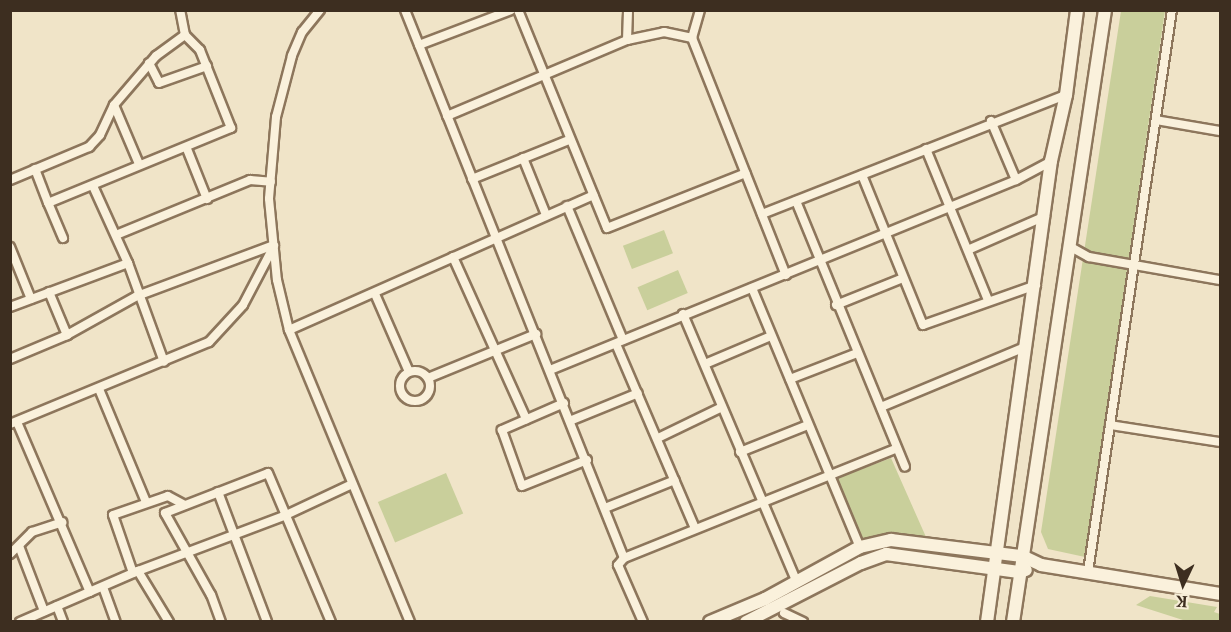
<!DOCTYPE html>
<style>
body{margin:0}
#map{position:relative;width:1231px;height:632px;overflow:hidden;background:#f0e4c8;font-family:"PT Serif",serif}
div>[style]{position:absolute}
.green>*{inset:0;background:#c9cf9b;transform-origin:0 0}
.roads{filter:drop-shadow(2px 0 #8d765c) drop-shadow(-2px 0 #8d765c) drop-shadow(0 2px #8d765c) drop-shadow(0 -2px #8d765c)}
.street>*{height:8px;margin:-4px;padding:0 4px;transform-origin:4px;border-radius:4px;background:#faf1dc}
.street>.ring{margin:-4px;padding:0;box-sizing:content-box;background:none;border:8px solid #faf1dc;border-radius:50%}
.secondary>*{height:12px;margin:-6px;padding:0 6px;transform-origin:6px;border-radius:6px;background:#faf1dc}
span{translate:-50% -50%;white-space:nowrap;text-align:center;line-height:1.15;-webkit-text-stroke:4.5px #f7eed8;paint-order:stroke}
.frame{position:absolute;inset:0;border:12px solid #3d2e20;pointer-events:none}
.north{position:absolute;left:1153px;top:554px;width:60px;height:60px;-webkit-text-stroke:4px #f7eed8;paint-order:stroke;rotate:184deg;font-size:16px;font-weight:700;line-height:24px;text-align:center;color:#3d2e20}
.north::after{content:'';display:block;margin:auto;width:21px;height:27px;background:#3d2e20;clip-path:polygon(50% 0,100% 100%,50% 72%,0 100%)}
</style>
<div id="map">
<div class="green">
<div style="clip-path:polygon(1121px 11px,1165px 11px,1085px 557px,1048px 549px,1041px 532px)"></div>
<div style="left:664px;top:230px;width:25px;height:44px;rotate:69deg"></div>
<div style="left:678px;top:270px;width:25px;height:44px;rotate:67deg"></div>
<div style="clip-path:polygon(891px 458px,926px 537px,893px 534px,858px 539px,835px 479px)"></div>
<div style="left:446px;top:473px;width:44px;height:74px;rotate:67deg"></div>
<div style="clip-path:polygon(1150px 596px,1217px 607px,1214px 612px,1220px 614px,1220px 621px,1186px 621px,1136px 605px)"></div>
</div>
<div class="roads">
<div class="street">
<div style="left:320px;top:10px;width:28px;rotate:129deg"></div>
<div style="left:302px;top:32px;width:26px;rotate:113deg"></div>
<div style="left:292px;top:56px;width:63px;rotate:104.7deg"></div>
<div style="left:276px;top:117px;width:82px;rotate:94.9deg"></div>
<div style="left:269px;top:199px;width:81px;rotate:84.4deg"></div>
<div style="left:277px;top:280px;width:51px;rotate:76.5deg"></div>
<div style="left:289px;top:330px;width:316px;rotate:67.5deg"></div>
<div style="left:405px;top:10px;width:590px;rotate:68.22deg"></div>
<div style="left:518px;top:10px;width:235px;rotate:67.8deg"></div>
<div style="left:607px;top:228px;width:149px;rotate:-21.6deg"></div>
<div style="left:700px;top:10px;width:29px;rotate:106deg"></div>
<div style="left:692px;top:38px;width:255px;rotate:68.4deg"></div>
<div style="left:627px;top:40px;width:30px;rotate:-88deg"></div>
<div style="left:419px;top:45px;width:98px;rotate:-20.8deg"></div>
<div style="left:149px;top:63px;width:22px;rotate:63deg"></div>
<div style="left:159px;top:83px;width:51px;rotate:-19.5deg"></div>
<div style="left:447px;top:116px;width:195px;rotate:-22.9deg"></div>
<div style="left:627px;top:40px;width:38px;rotate:-12deg"></div>
<div style="left:664px;top:32px;width:29px;rotate:12deg"></div>
<div style="left:1156px;top:120px;width:65px;rotate:9.8deg"></div>
<div style="left:991px;top:121px;width:64px;rotate:67deg"></div>
<div style="left:187px;top:149px;width:54px;rotate:68.2deg"></div>
<div style="left:926px;top:149px;width:163px;rotate:67.7deg"></div>
<div style="left:523px;top:158px;width:61px;rotate:68deg"></div>
<div style="left:139px;top:164px;width:64px;rotate:-113deg"></div>
<div style="left:114px;top:105px;width:65px;rotate:-49.4deg"></div>
<div style="left:156px;top:56px;width:36px;rotate:-36deg"></div>
<div style="left:185px;top:35px;width:25px;rotate:-101deg"></div>
<div style="left:35px;top:169px;width:36px;rotate:69deg"></div>
<div style="left:862px;top:175px;width:162px;rotate:67.9deg"></div>
<div style="left:923px;top:325px;width:120px;rotate:-19.5deg"></div>
<div style="left:472px;top:179px;width:105px;rotate:-21.9deg"></div>
<div style="left:10px;top:180px;width:86px;rotate:-22.7deg"></div>
<div style="left:89px;top:147px;width:16px;rotate:-47deg"></div>
<div style="left:100px;top:135px;width:33px;rotate:-65deg"></div>
<div style="left:93px;top:186px;width:85px;rotate:65.6deg"></div>
<div style="left:128px;top:263px;width:105px;rotate:70deg"></div>
<div style="left:796px;top:201px;width:287px;rotate:67.7deg"></div>
<div style="left:567px;top:206px;width:145px;rotate:67.3deg"></div>
<div style="left:762px;top:214px;width:326px;rotate:-21.4deg"></div>
<div style="left:116px;top:235px;width:145px;rotate:-22.3deg"></div>
<div style="left:250px;top:180px;width:21px;rotate:5deg"></div>
<div style="left:63px;top:238px;width:38px;rotate:-113deg"></div>
<div style="left:48px;top:203px;width:198px;rotate:-22.3deg"></div>
<div style="left:231px;top:128px;width:84px;rotate:-111.7deg"></div>
<div style="left:200px;top:50px;width:21px;rotate:-135deg"></div>
<div style="left:1069px;top:246px;width:23px;rotate:29deg"></div>
<div style="left:1089px;top:257px;width:133px;rotate:10deg"></div>
<div style="left:10px;top:247px;width:56px;rotate:68deg"></div>
<div style="left:970px;top:249px;width:82px;rotate:-23.7deg"></div>
<div style="left:453px;top:257px;width:178px;rotate:65.7deg"></div>
<div style="left:752px;top:288px;width:281px;rotate:67.4deg"></div>
<div style="left:49px;top:292px;width:47px;rotate:67.3deg"></div>
<div style="left:375px;top:294px;width:85px;rotate:66.4deg"></div>
<div style="left:836px;top:305px;width:72px;rotate:-21.9deg"></div>
<div style="left:10px;top:307px;width:126px;rotate:-20.4deg"></div>
<div style="left:683px;top:314px;width:291px;rotate:67deg"></div>
<div style="left:289px;top:330px;width:333px;rotate:-23.9deg"></div>
<div style="left:616px;top:344px;width:200px;rotate:66.8deg"></div>
<div style="left:10px;top:359px;width:62px;rotate:-22.8deg"></div>
<div style="left:67px;top:335px;width:80px;rotate:-29.1deg"></div>
<div style="left:137px;top:296px;width:146px;rotate:-20.4deg"></div>
<div style="left:705px;top:364px;width:72px;rotate:-23deg"></div>
<div style="left:550px;top:370px;width:503px;rotate:-22.18deg"></div>
<div style="left:1016px;top:180px;width:40px;rotate:-28deg"></div>
<div class="ring" style="left:400px;top:371px;width:22px;height:22px"></div>
<div style="left:428px;top:378px;width:117px;rotate:-22.2deg"></div>
<div style="left:790px;top:379px;width:72px;rotate:-21.2deg"></div>
<div style="left:99px;top:389px;width:122px;rotate:67.4deg"></div>
<div style="left:564px;top:403px;width:68px;rotate:156.5deg"></div>
<div style="left:502px;top:430px;width:59px;rotate:70.3deg"></div>
<div style="left:522px;top:486px;width:70px;rotate:-21.8deg"></div>
<div style="left:881px;top:407px;width:156px;rotate:-22.6deg"></div>
<div style="left:572px;top:420px;width:71px;rotate:-22.2deg"></div>
<div style="left:17px;top:422px;width:185px;rotate:66.8deg"></div>
<div style="left:10px;top:424px;width:215px;rotate:-22.4deg"></div>
<div style="left:209px;top:342px;width:50px;rotate:-47.4deg"></div>
<div style="left:243px;top:305px;width:67px;rotate:-62.3deg"></div>
<div style="left:1110px;top:425px;width:111px;rotate:8.8deg"></div>
<div style="left:658px;top:438px;width:71px;rotate:-25.8deg"></div>
<div style="left:740px;top:452px;width:73px;rotate:-21.7deg"></div>
<div style="left:218px;top:492px;width:139px;rotate:69.3deg"></div>
<div style="left:605px;top:508px;width:75px;rotate:-21.8deg"></div>
<div style="left:19px;top:546px;width:70px;rotate:69deg"></div>
<div style="left:10px;top:554px;width:31px;rotate:-45deg"></div>
<div style="left:32px;top:532px;width:32px;rotate:-18deg"></div>
<div style="left:138px;top:571px;width:60px;rotate:58.7deg"></div>
<div style="left:1088px;top:572px;width:568px;rotate:-81.5deg"></div>
<div style="left:133px;top:573px;width:61px;rotate:-109deg"></div>
<div style="left:113px;top:515px;width:58px;rotate:-19.1deg"></div>
<div style="left:168px;top:496px;width:19px;rotate:28deg"></div>
<div style="left:103px;top:587px;width:37px;rotate:70deg"></div>
<div style="left:57px;top:606px;width:17px;rotate:69deg"></div>
<div style="left:784px;top:613px;width:21px;rotate:25deg"></div>
<div style="left:20px;top:622px;width:129px;rotate:-23.4deg"></div>
<div style="left:138px;top:571px;width:158px;rotate:-20.7deg"></div>
<div style="left:286px;top:515px;width:71px;rotate:-25.1deg"></div>
<div style="left:221px;top:622px;width:29px;rotate:-110deg"></div>
<div style="left:211px;top:595px;width:94px;rotate:-119.3deg"></div>
<div style="left:165px;top:513px;width:110px;rotate:-21.2deg"></div>
<div style="left:268px;top:473px;width:162px;rotate:67.1deg"></div>
<div style="left:643px;top:622px;width:62px;rotate:-113.7deg"></div>
<div style="left:618px;top:565px;width:9px;rotate:-49deg"></div>
<div style="left:624px;top:558px;width:294px;rotate:-21.9deg"></div>
</div>
<div class="secondary">
<div style="left:710px;top:622px;width:60px;rotate:-22.7deg"></div>
<div style="left:765px;top:599px;width:108px;rotate:-28.7deg"></div>
<div style="left:860px;top:547px;width:32px;rotate:-13deg"></div>
<div style="left:891px;top:540px;width:132px;rotate:7deg"></div>
<div style="left:1022px;top:556px;width:21px;rotate:25deg"></div>
<div style="left:1041px;top:565px;width:181px;rotate:9.2deg"></div>
<div style="left:746px;top:622px;width:129px;rotate:-27.2deg"></div>
<div style="left:861px;top:563px;width:27px;rotate:-20deg"></div>
<div style="left:886px;top:554px;width:134px;rotate:7.7deg"></div>
<div style="left:1019px;top:572px;width:7px;rotate:-16deg"></div>
<div style="left:987px;top:622px;width:465px;rotate:-82.1deg"></div>
<div style="left:1051px;top:161px;width:68px;rotate:-77.2deg"></div>
<div style="left:1066px;top:95px;width:86px;rotate:-82.6deg"></div>
<div style="left:1013px;top:622px;width:619px;rotate:-81.45deg"></div>
</div>
</div>
<div class="frame"></div>
<div class="north">K</div>
</div>
